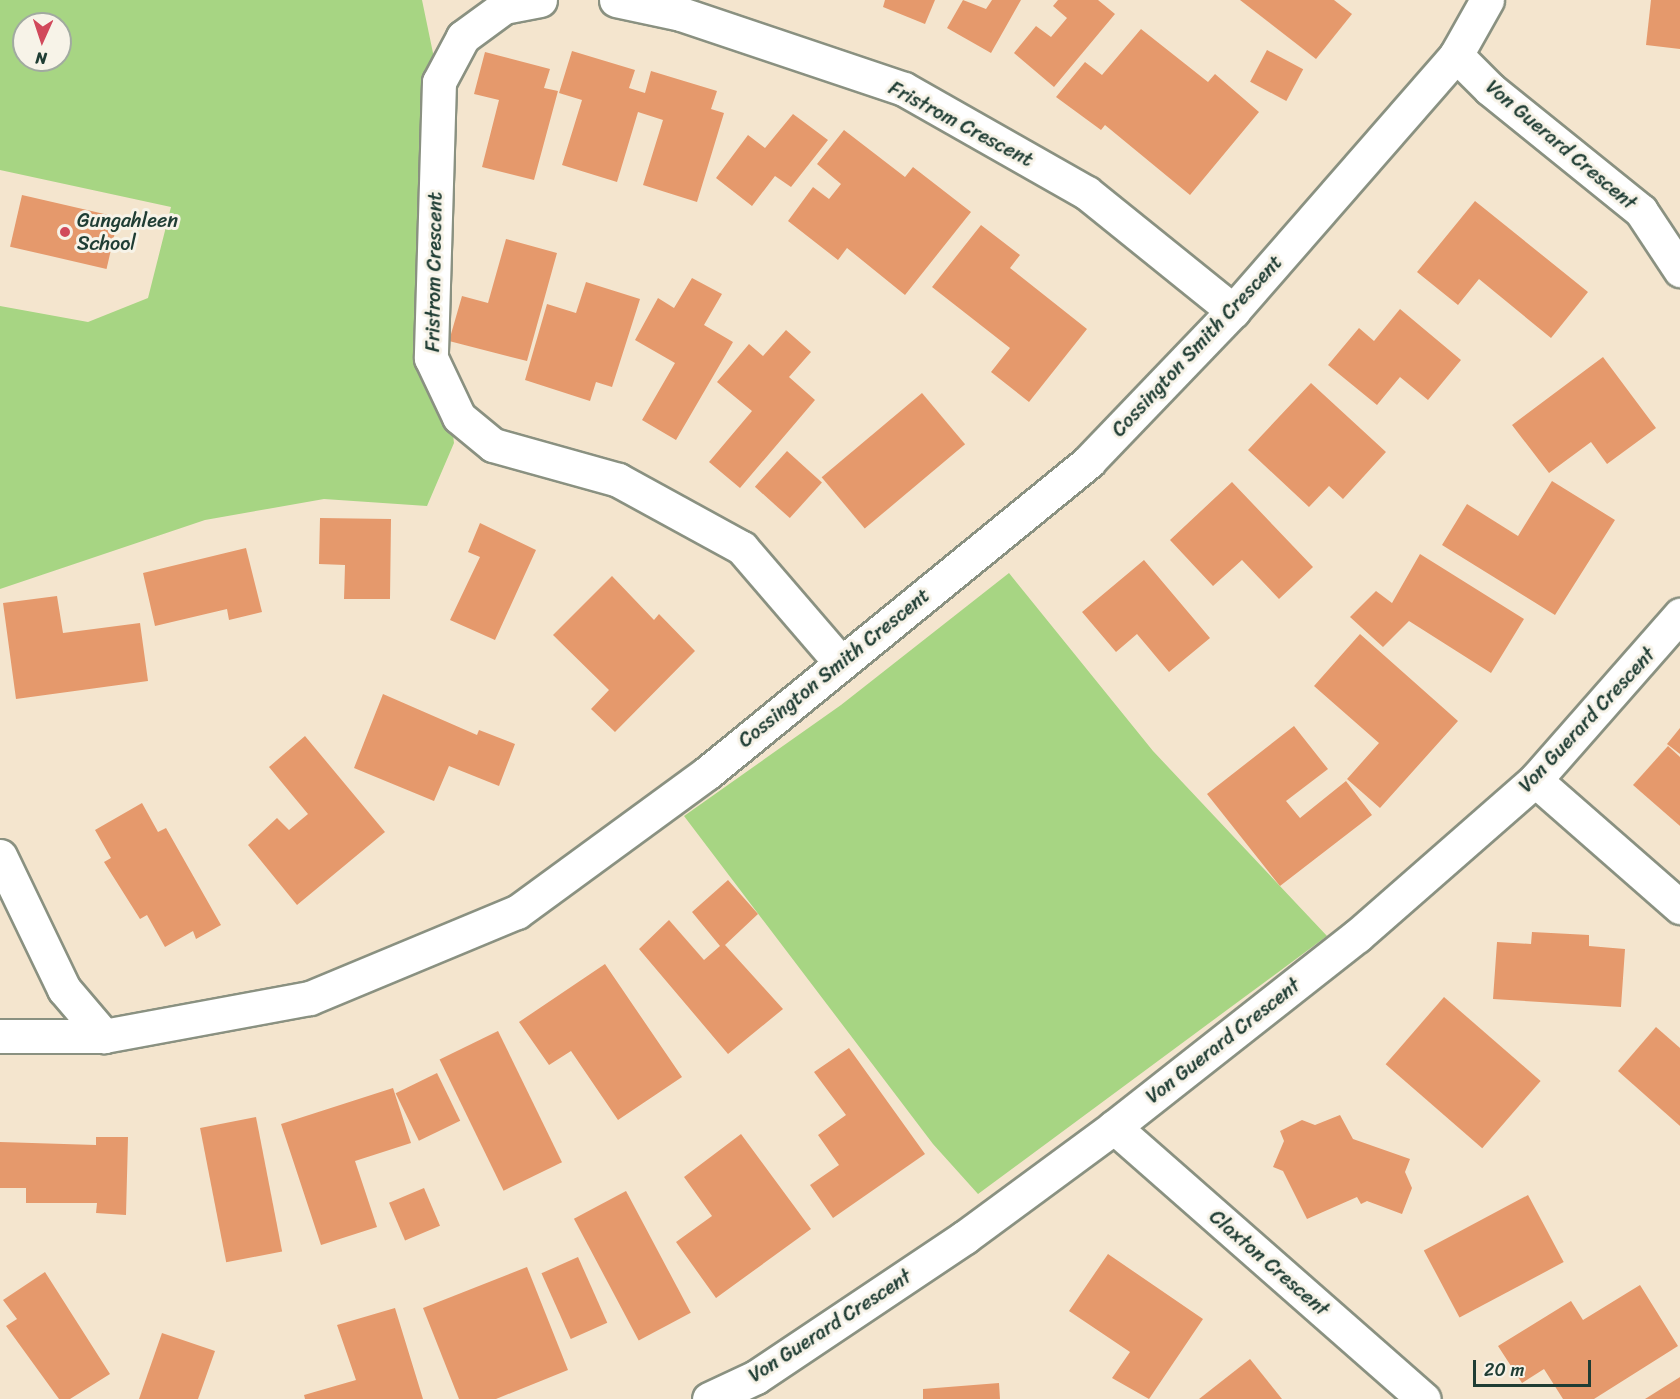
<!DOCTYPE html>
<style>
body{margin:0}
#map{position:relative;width:1680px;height:1399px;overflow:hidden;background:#f4e5ce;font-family:Sriracha,sans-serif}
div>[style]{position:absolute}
.green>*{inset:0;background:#a7d583}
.building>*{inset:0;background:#e5996c;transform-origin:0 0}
.roads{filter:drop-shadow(2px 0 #8a9181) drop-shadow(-2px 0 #8a9181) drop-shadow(0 2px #8a9181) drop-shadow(0 -2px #8a9181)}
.minor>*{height:33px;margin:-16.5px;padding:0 16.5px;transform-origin:16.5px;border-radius:16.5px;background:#fff}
.dots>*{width:16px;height:16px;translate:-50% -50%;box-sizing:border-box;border:3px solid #f7f3e8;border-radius:50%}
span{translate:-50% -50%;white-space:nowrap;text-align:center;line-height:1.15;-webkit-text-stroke:6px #f7f3e8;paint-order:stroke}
.street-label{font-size:20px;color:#1f3d34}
.poi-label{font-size:20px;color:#1f3d34}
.left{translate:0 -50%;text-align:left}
.north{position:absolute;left:12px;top:12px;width:60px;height:60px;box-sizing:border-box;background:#f7f3e8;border:2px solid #a1aaa0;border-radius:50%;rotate:183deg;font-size:16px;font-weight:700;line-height:24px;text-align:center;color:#1f3d34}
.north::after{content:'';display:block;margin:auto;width:21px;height:27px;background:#d1495b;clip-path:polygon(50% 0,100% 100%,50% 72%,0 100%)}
.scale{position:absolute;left:1473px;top:1360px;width:118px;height:27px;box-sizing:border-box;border:3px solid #1f3d34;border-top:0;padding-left:8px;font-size:18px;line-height:21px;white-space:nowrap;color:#1f3d34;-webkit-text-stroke:4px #f7f3e8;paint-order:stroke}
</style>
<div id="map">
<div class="green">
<div style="clip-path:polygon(evenodd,0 0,422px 0,439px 82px,432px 261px,454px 443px,427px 506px,324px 499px,205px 520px,0 589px,0 306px,88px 322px,148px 298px,171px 207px,0 170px,0 0,24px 24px,60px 24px,60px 60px,24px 60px,24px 24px)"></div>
<div style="clip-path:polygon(1009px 573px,1153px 751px,1327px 936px,978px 1194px,933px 1144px,684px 816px,841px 705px)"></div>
</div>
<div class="building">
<div style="clip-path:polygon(885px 0,935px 0,925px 24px,883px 7px)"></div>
<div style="clip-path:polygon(963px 0,986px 9px,992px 0,1021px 0,991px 53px,947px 28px)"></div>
<div style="clip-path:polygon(1058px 0,1098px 0,1115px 14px,1054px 87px,1014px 53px,1036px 26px,1051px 37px,1067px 18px,1053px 6px)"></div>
<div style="clip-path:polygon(1240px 0,1334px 0,1352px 14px,1316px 59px)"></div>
<div style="clip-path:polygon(1651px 0,1680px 0,1680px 49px,1646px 45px)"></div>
<div style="clip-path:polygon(1141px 29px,1208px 82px,1215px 74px,1259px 112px,1190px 195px,1105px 125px,1101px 130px,1056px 97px,1085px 62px,1102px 75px)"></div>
<div style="left:1267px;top:50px;width:41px;height:36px;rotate:28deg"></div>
<div style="clip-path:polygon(572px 51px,635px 70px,629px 88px,645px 93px,651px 71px,717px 91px,711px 109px,724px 113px,697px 202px,643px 185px,663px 120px,638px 112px,617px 182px,562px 165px,582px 100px,559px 93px)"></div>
<div style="clip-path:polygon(485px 52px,550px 69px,544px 88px,558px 91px,534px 180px,482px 167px,499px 100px,474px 94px)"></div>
<div style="clip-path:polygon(793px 114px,828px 140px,791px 187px,775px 176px,752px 206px,716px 178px,748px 135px,765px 148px)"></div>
<div style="clip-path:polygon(844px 130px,905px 177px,913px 167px,971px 212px,905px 295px,847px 248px,838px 260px,788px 221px,813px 187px,829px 199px,841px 184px,817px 164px)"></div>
<div style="left:22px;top:195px;width:99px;height:53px;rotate:13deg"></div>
<div style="clip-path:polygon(1475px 201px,1588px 292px,1551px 338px,1479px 279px,1458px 305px,1417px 272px)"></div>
<div style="clip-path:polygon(981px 225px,1020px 255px,1010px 268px,1087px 329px,1029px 402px,991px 372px,1010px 348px,932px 287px)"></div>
<div style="clip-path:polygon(506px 239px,557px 253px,527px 361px,449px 341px,462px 296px,488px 303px)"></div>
<div style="clip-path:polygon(692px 278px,722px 294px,704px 325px,733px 342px,676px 440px,642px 420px,675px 363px,635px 340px,658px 298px,674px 308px)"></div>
<div style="clip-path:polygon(586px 282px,640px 299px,612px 387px,596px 382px,590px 401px,525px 380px,547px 304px,576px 313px)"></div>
<div style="clip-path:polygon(1400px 309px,1461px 360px,1428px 400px,1400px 377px,1377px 405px,1328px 365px,1359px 328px,1374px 341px)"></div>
<div style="clip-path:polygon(786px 330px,811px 352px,789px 377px,815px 400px,740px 488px,709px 462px,752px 411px,717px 382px,749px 344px,763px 356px)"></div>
<div style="clip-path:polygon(1603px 357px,1656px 428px,1607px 464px,1591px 442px,1549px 473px,1512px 425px)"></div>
<div style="clip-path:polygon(1311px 383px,1386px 452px,1343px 499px,1329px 486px,1309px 507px,1248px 450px)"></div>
<div style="left:922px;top:393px;width:67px;height:131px;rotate:50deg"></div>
<div style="left:787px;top:451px;width:47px;height:48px;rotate:42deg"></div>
<div style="clip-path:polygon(1552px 481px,1615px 520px,1555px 615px,1442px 545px,1467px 504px,1518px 536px)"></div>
<div style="clip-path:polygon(1232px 482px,1313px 567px,1279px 599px,1242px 560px,1213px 586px,1170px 540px)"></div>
<div style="clip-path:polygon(320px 518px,391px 519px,390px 599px,344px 599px,345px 565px,319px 564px)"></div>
<div style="clip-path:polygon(480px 523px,536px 550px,495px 640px,450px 620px,480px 557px,468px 552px)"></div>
<div style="clip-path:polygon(246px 548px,262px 612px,229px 620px,227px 609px,155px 626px,143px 573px)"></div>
<div style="clip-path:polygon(1420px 554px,1524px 619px,1491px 673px,1409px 621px,1383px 647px,1350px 617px,1376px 591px,1392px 603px)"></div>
<div style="clip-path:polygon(1144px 560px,1210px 638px,1169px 672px,1137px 634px,1116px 652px,1082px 612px)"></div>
<div style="clip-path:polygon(612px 576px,654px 620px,659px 614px,695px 651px,615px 732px,591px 709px,609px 690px,553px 635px)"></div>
<div style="clip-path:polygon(57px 596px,63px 633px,140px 623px,148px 681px,16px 699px,3px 603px)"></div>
<div style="clip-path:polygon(1360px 634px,1458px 721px,1380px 808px,1347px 779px,1379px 743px,1314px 686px)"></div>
<div style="clip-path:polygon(383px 694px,477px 735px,479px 730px,515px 744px,499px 786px,449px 766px,434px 801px,354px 768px)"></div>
<div style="clip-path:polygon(1294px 726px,1328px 769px,1286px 801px,1300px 818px,1346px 781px,1372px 815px,1280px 886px,1207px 794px)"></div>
<div style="clip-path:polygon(1680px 728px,1680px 754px,1667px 744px)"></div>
<div style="clip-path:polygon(305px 736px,385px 832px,297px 905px,248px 845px,277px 818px,289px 830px,308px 814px,269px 767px)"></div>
<div style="clip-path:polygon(1668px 746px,1680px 757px,1680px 826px,1633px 785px)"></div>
<div style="clip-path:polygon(142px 803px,158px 832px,166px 828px,221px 925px,196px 939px,193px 931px,165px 947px,147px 915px,140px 919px,104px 862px,111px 858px,95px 830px)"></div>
<div style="clip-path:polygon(728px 880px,758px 914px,725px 945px,783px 1009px,728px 1054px,639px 949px,669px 920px,704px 960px,720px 946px,692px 912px)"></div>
<div style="clip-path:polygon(1532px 932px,1589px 935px,1589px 946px,1625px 949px,1621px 1007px,1493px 999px,1497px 942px,1531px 944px)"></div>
<div style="clip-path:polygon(605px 964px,682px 1077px,618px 1120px,571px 1051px,549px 1065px,519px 1022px)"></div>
<div style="left:1444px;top:997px;width:128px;height:89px;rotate:41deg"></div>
<div style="clip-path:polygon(1656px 1027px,1680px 1048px,1680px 1126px,1618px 1071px)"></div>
<div style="left:498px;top:1031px;width:146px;height:65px;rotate:64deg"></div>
<div style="clip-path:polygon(849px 1048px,925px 1154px,833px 1218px,810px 1185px,839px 1165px,818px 1135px,846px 1115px,814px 1072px)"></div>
<div style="left:437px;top:1073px;width:53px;height:46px;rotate:64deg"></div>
<div style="clip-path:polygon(393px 1088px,411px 1143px,355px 1161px,377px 1227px,321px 1245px,281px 1124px)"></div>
<div style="clip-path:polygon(1340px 1115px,1353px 1139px,1410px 1159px,1405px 1172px,1412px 1188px,1402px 1214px,1367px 1201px,1361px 1204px,1357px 1197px,1307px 1219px,1283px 1171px,1273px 1167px,1284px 1141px,1280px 1131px,1302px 1120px,1315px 1125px)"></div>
<div style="left:256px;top:1117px;width:137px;height:57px;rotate:79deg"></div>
<div style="clip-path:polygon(741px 1134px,811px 1229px,716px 1298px,676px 1242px,712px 1216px,684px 1177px)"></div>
<div style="clip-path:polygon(96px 1137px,128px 1137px,126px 1215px,96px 1213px,97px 1203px,26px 1203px,26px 1188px,0 1188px,0 1142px,96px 1145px)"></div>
<div style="left:424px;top:1188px;width:41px;height:38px;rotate:67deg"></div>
<div style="left:626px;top:1191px;width:138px;height:59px;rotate:62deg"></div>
<div style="left:1528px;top:1195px;width:76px;height:118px;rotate:62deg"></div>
<div style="clip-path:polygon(1108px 1254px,1203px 1319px,1149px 1399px,1112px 1378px,1130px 1352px,1069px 1311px)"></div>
<div style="left:578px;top:1257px;width:72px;height:40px;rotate:66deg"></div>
<div style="clip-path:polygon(527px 1267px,568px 1370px,496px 1399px,459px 1399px,423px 1308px)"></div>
<div style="clip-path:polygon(45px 1272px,110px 1374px,70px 1399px,59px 1399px,6px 1326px,17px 1319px,3px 1300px)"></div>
<div style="clip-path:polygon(1640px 1285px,1678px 1346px,1594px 1399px,1563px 1399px,1544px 1369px,1522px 1383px,1498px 1346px,1571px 1301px,1583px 1320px)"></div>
<div style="clip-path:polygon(395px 1308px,423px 1399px,305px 1399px,304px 1395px,356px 1380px,337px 1325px)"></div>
<div style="clip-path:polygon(162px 1333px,215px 1351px,198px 1399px,139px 1399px)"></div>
<div style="clip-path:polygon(1250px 1359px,1282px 1399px,1199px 1399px)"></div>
<div style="clip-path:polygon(1680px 1377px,1680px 1399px,1645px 1399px)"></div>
<div style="clip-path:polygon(999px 1383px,1000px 1399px,923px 1399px,923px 1389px)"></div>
</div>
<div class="roads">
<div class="minor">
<div style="left:540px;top:0;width:37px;rotate:169deg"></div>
<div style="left:504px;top:7px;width:51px;rotate:143.8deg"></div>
<div style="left:463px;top:37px;width:51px;rotate:118.1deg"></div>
<div style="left:439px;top:82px;width:276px;rotate:91.7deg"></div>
<div style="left:431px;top:358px;width:65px;rotate:64.6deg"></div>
<div style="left:459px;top:417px;width:44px;rotate:39.5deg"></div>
<div style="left:493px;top:445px;width:130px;rotate:15.6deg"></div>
<div style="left:618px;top:480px;width:141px;rotate:28.7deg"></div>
<div style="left:742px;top:548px;width:150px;rotate:49.3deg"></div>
<div style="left:616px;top:0;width:66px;rotate:12.2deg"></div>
<div style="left:681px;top:14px;width:235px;rotate:18.6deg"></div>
<div style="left:904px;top:89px;width:210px;rotate:29.6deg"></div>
<div style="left:1087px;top:193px;width:188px;rotate:38.9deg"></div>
<div style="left:1456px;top:55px;width:48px;rotate:45deg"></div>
<div style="left:1490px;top:89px;width:194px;rotate:38.9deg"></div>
<div style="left:1641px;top:211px;width:71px;rotate:56.5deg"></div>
<div style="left:1535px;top:780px;width:193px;rotate:41.2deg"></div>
<div style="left:0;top:856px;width:148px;rotate:64.3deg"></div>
<div style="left:64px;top:989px;width:62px;rotate:49.6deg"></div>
<div style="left:0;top:1036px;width:104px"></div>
<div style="left:104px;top:1036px;width:209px;rotate:-10.5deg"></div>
<div style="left:310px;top:998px;width:224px;rotate:-22.6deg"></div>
<div style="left:517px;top:912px;width:235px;rotate:-36.2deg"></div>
<div style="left:707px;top:773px;width:493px;rotate:-39.2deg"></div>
<div style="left:1089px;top:461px;width:208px;rotate:-46.2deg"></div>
<div style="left:1233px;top:311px;width:340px;rotate:-48.9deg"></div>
<div style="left:1456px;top:55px;width:63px;rotate:-60.6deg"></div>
<div style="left:1114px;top:1127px;width:412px;rotate:41.3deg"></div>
<div style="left:709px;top:1399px;width:52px;rotate:-25.1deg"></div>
<div style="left:756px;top:1377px;width:252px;rotate:-33.8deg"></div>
<div style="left:965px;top:1237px;width:185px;rotate:-36.4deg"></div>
<div style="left:1114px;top:1127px;width:309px;rotate:-38.2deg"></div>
<div style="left:1357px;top:936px;width:237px;rotate:-41.2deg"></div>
<div style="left:1535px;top:780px;width:220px;rotate:-48.7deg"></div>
</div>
</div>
<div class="dots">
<div style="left:65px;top:232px;background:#d1495b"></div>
</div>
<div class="street-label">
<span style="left:961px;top:124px;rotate:28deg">Fristrom Crescent</span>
<span style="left:1561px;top:145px;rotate:40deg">Von Guerard Crescent</span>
<span style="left:434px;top:272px;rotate:-89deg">Fristrom Crescent</span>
<span style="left:1197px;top:346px;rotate:-47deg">Cossington Smith Crescent</span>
<span style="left:834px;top:668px;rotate:-39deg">Cossington Smith Crescent</span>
<span style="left:1587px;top:720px;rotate:-47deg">Von Guerard Crescent</span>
<span style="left:1223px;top:1041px;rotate:-38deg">Von Guerard Crescent</span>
<span style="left:1269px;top:1263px;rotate:41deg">Claxton Crescent</span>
<span style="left:830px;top:1326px;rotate:-33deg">Von Guerard Crescent</span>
</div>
<div class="poi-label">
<span class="left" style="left:77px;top:232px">Gungahleen<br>School</span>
</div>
<div class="north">N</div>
<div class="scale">20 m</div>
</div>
